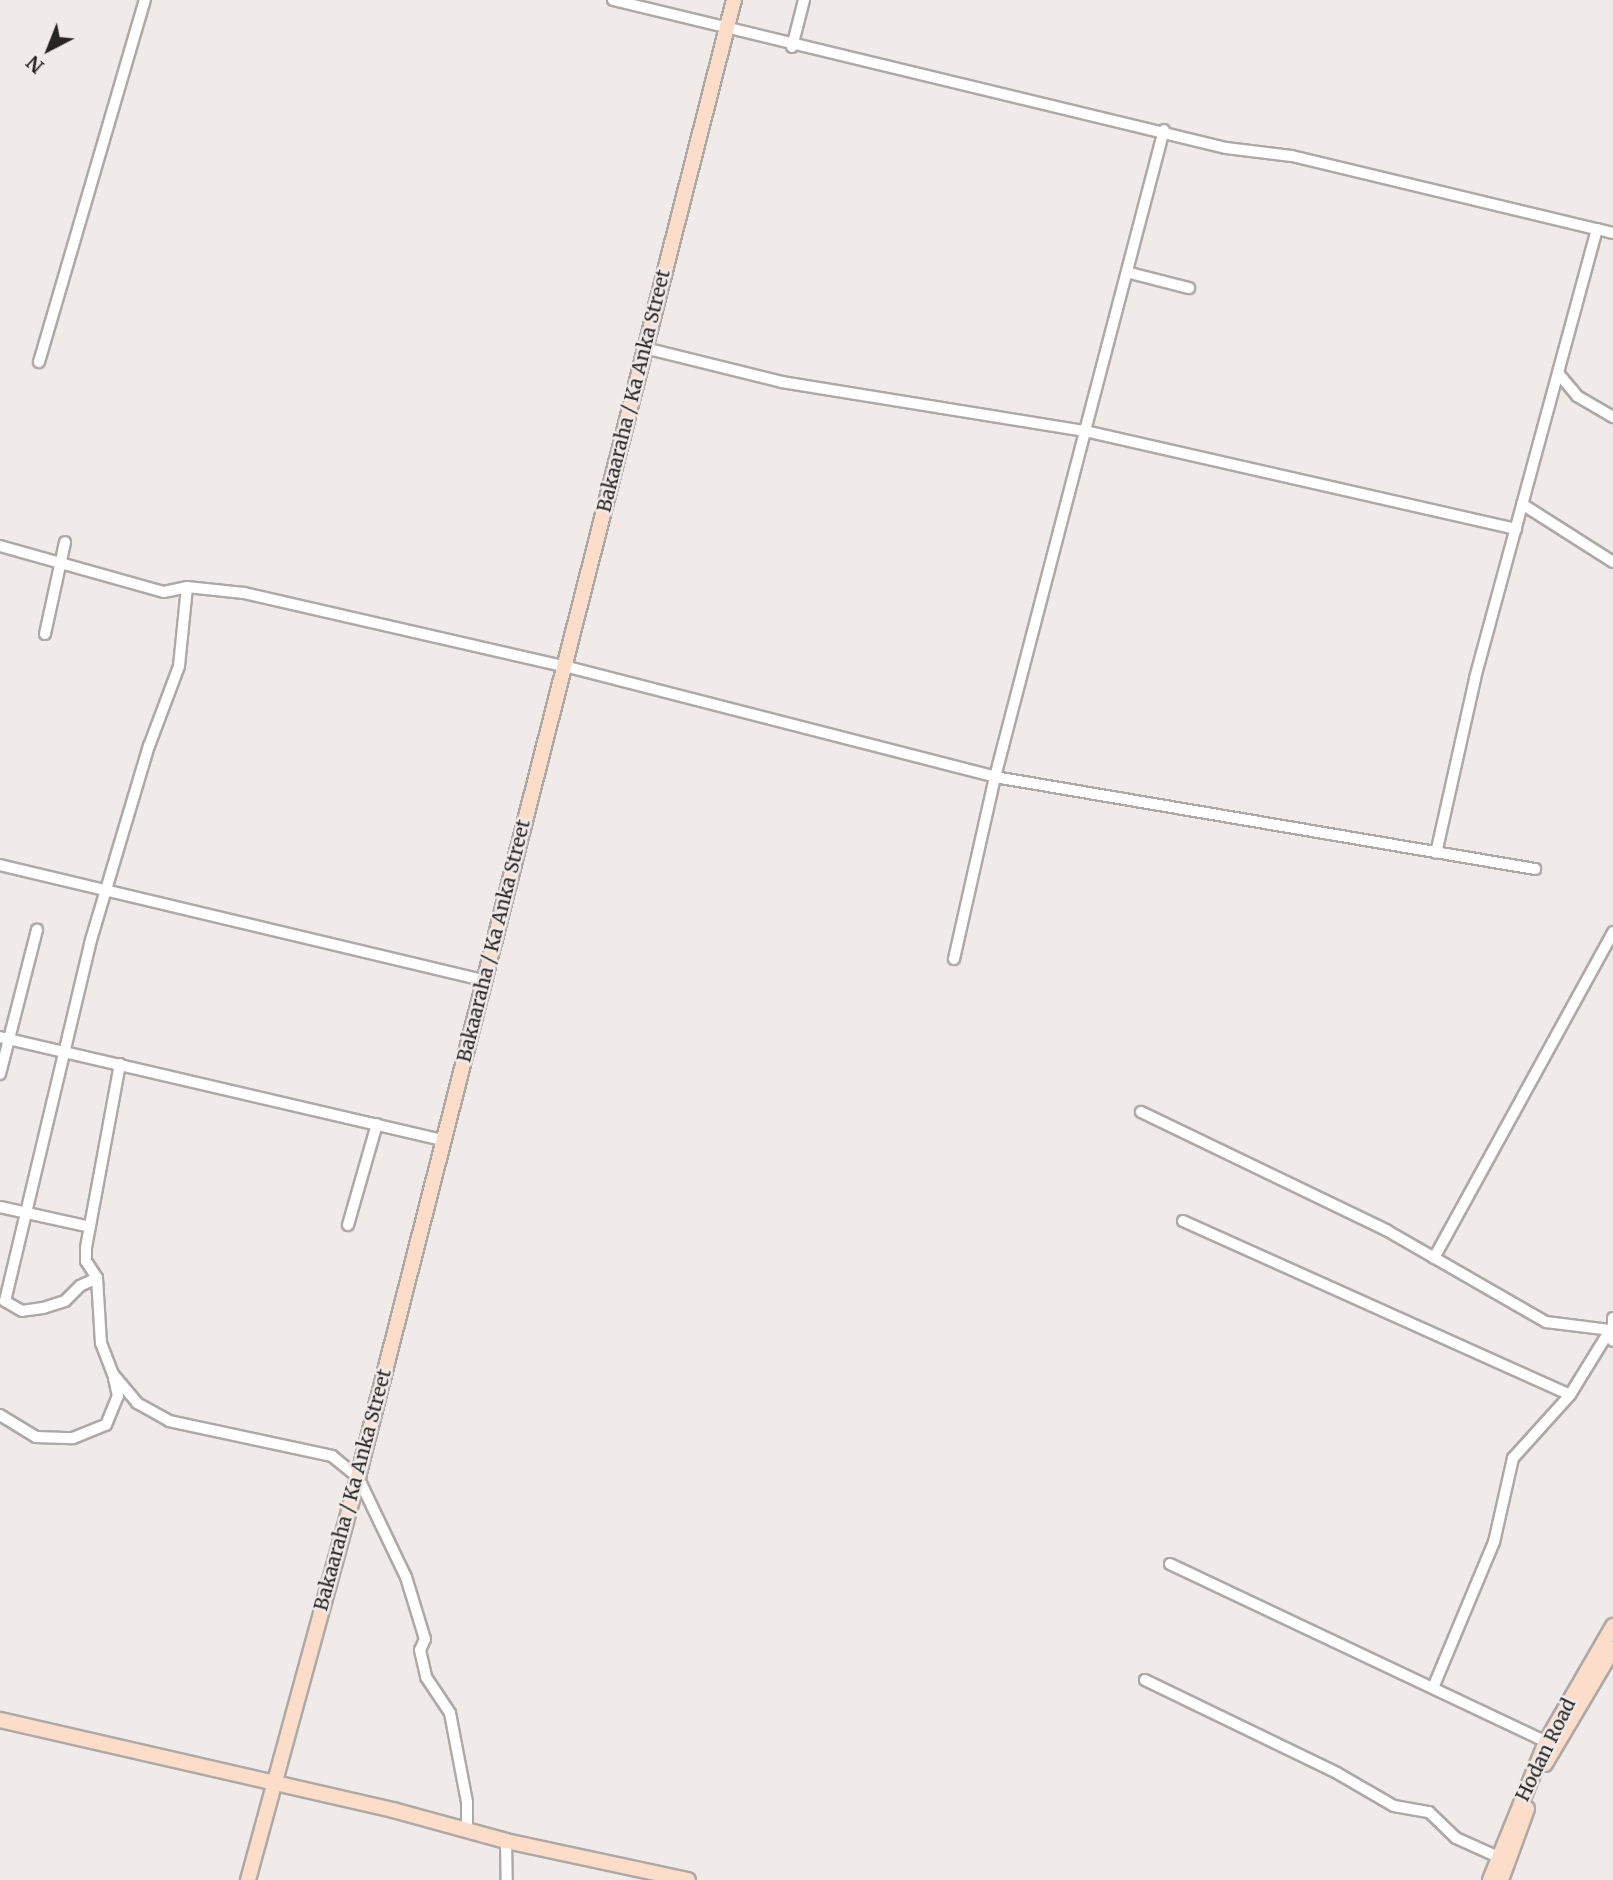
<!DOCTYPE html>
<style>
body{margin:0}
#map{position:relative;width:1613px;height:1880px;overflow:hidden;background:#f0ebe8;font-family:Merriweather,serif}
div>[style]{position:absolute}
.roads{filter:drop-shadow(2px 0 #aea9a7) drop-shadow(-2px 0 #aea9a7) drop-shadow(0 2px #aea9a7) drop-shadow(0 -2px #aea9a7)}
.street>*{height:10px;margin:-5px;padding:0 5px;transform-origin:5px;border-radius:5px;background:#fff}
.secondary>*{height:14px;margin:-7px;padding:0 7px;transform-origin:7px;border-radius:7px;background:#fbddca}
span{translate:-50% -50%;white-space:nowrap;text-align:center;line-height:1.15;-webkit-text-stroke:5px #f0ebe8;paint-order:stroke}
.street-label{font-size:19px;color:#262524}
.north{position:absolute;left:14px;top:14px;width:70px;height:70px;-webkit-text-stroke:5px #f0ebe8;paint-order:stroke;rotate:222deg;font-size:19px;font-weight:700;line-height:28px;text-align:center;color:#262524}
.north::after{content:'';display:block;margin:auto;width:24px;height:32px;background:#262524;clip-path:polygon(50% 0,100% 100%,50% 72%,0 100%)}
</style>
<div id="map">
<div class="roads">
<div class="street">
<div style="left:613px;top:0;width:631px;rotate:13.57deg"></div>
<div style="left:1226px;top:148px;width:66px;rotate:6.9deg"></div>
<div style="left:1292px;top:156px;width:314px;rotate:13.5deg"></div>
<div style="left:1597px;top:229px;width:466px;rotate:105.2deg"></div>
<div style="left:1475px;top:679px;width:178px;rotate:102.6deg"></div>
<div style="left:792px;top:47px;width:49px;rotate:-75.7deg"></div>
<div style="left:1597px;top:229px;width:16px;rotate:14deg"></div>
<div style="left:1130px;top:273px;width:61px;rotate:14.3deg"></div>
<div style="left:645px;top:348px;width:141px;rotate:13.9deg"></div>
<div style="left:782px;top:382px;width:307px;rotate:9.2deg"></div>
<div style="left:1085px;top:431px;width:311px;rotate:-75.3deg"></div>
<div style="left:39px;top:362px;width:377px;rotate:-73.7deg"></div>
<div style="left:1558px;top:373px;width:30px;rotate:50deg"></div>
<div style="left:1577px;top:396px;width:42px;rotate:30.3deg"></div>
<div style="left:1522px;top:504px;width:108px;rotate:32.5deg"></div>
<div style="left:0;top:546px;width:170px;rotate:15.7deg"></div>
<div style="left:164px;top:592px;width:24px;rotate:-12deg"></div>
<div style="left:187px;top:587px;width:57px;rotate:6deg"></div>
<div style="left:244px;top:593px;width:328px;rotate:12.9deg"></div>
<div style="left:564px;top:666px;width:445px;rotate:14.4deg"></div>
<div style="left:995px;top:777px;width:548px;rotate:9.67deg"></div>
<div style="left:45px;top:634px;width:94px;rotate:-77.7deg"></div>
<div style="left:0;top:865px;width:497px;rotate:13.4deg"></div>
<div style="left:954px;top:959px;width:187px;rotate:-77.3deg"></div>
<div style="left:995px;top:777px;width:358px;rotate:-75.4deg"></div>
<div style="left:1085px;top:431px;width:442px;rotate:12.8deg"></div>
<div style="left:0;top:1037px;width:455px;rotate:13.1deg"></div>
<div style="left:120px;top:1064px;width:187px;rotate:100.5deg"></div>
<div style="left:86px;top:1248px;width:13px;rotate:90deg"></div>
<div style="left:86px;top:1261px;width:20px;rotate:57deg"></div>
<div style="left:97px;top:1278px;width:65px;rotate:86.5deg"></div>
<div style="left:101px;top:1343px;width:33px;rotate:69deg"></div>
<div style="left:113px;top:1374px;width:38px;rotate:50deg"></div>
<div style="left:137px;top:1403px;width:37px;rotate:29deg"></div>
<div style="left:169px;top:1421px;width:167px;rotate:12.1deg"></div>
<div style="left:332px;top:1456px;width:33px;rotate:39deg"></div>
<div style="left:358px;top:1477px;width:111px;rotate:64.4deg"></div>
<div style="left:406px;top:1577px;width:65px;rotate:73deg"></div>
<div style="left:425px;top:1639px;width:12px;rotate:114deg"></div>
<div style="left:420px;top:1650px;width:28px;rotate:77deg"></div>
<div style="left:426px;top:1677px;width:43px;rotate:56.3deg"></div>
<div style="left:450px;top:1713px;width:91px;rotate:79.2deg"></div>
<div style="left:467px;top:1802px;width:29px;rotate:90deg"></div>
<div style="left:0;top:1074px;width:149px;rotate:-75.6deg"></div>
<div style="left:1141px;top:1112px;width:272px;rotate:25.7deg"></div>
<div style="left:1386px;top:1230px;width:185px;rotate:29.9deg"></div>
<div style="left:1546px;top:1322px;width:64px;rotate:7.1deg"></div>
<div style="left:1610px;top:1330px;width:76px;rotate:121.6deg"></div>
<div style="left:1570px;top:1395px;width:85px;rotate:132.1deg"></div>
<div style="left:1513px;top:1458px;width:86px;rotate:102.7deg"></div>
<div style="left:1494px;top:1542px;width:158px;rotate:112.7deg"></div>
<div style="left:0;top:1207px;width:92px;rotate:12.5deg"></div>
<div style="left:1183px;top:1221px;width:424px;rotate:24.2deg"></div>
<div style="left:348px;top:1225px;width:105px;rotate:-74deg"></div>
<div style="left:1434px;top:1258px;width:372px;rotate:-61.2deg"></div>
<div style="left:97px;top:1278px;width:19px;rotate:155deg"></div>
<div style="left:80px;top:1286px;width:21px;rotate:135deg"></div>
<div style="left:65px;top:1301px;width:23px;rotate:162deg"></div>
<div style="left:43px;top:1308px;width:21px;rotate:172deg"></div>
<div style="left:22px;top:1311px;width:20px;rotate:-150deg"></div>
<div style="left:5px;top:1301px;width:371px;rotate:-76.6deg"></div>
<div style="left:91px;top:940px;width:202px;rotate:-73.4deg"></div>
<div style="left:149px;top:746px;width:85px;rotate:-69.4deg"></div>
<div style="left:179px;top:666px;width:79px;rotate:-84.2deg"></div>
<div style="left:1613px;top:1318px;width:23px;rotate:90deg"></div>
<div style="left:0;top:1415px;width:42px;rotate:31.4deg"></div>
<div style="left:36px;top:1437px;width:37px;rotate:2deg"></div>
<div style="left:73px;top:1438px;width:35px;rotate:-22deg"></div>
<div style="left:106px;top:1425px;width:31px;rotate:-68deg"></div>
<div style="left:118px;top:1396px;width:18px;rotate:-103deg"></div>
<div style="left:1170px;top:1564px;width:416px;rotate:25.3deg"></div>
<div style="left:1145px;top:1680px;width:213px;rotate:25.8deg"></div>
<div style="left:1337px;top:1773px;width:66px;rotate:30.1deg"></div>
<div style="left:1394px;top:1806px;width:36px;rotate:10deg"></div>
<div style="left:1429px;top:1812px;width:37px;rotate:44deg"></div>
<div style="left:1456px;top:1838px;width:46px;rotate:24.3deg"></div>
<div style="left:506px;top:1841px;width:39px;rotate:89deg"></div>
</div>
<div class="secondary">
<div style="left:0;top:1720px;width:403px;rotate:12.9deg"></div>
<div style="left:393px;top:1810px;width:117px;rotate:15.3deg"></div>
<div style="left:506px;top:1841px;width:186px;rotate:12.1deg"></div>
<div style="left:1545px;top:1764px;width:134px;rotate:-59.4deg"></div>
<div style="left:248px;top:1880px;width:418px;rotate:-74.7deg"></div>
<div style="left:358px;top:1477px;width:1524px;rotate:-75.72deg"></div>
<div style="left:1490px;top:1880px;width:149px;rotate:-67.9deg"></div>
<div style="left:1546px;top:1742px;width:134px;rotate:-60deg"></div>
<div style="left:1501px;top:1880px;width:76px;rotate:-69.9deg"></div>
</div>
</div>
<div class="street-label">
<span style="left:634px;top:391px;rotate:-76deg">Bakaaraha / Ka Anka Street</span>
<span style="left:494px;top:941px;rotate:-76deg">Bakaaraha / Ka Anka Street</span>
<span style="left:353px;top:1490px;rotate:-75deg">Bakaaraha / Ka Anka Street</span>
<span style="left:1546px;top:1750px;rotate:-64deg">Hodan Road</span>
</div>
<div class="north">N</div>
</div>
